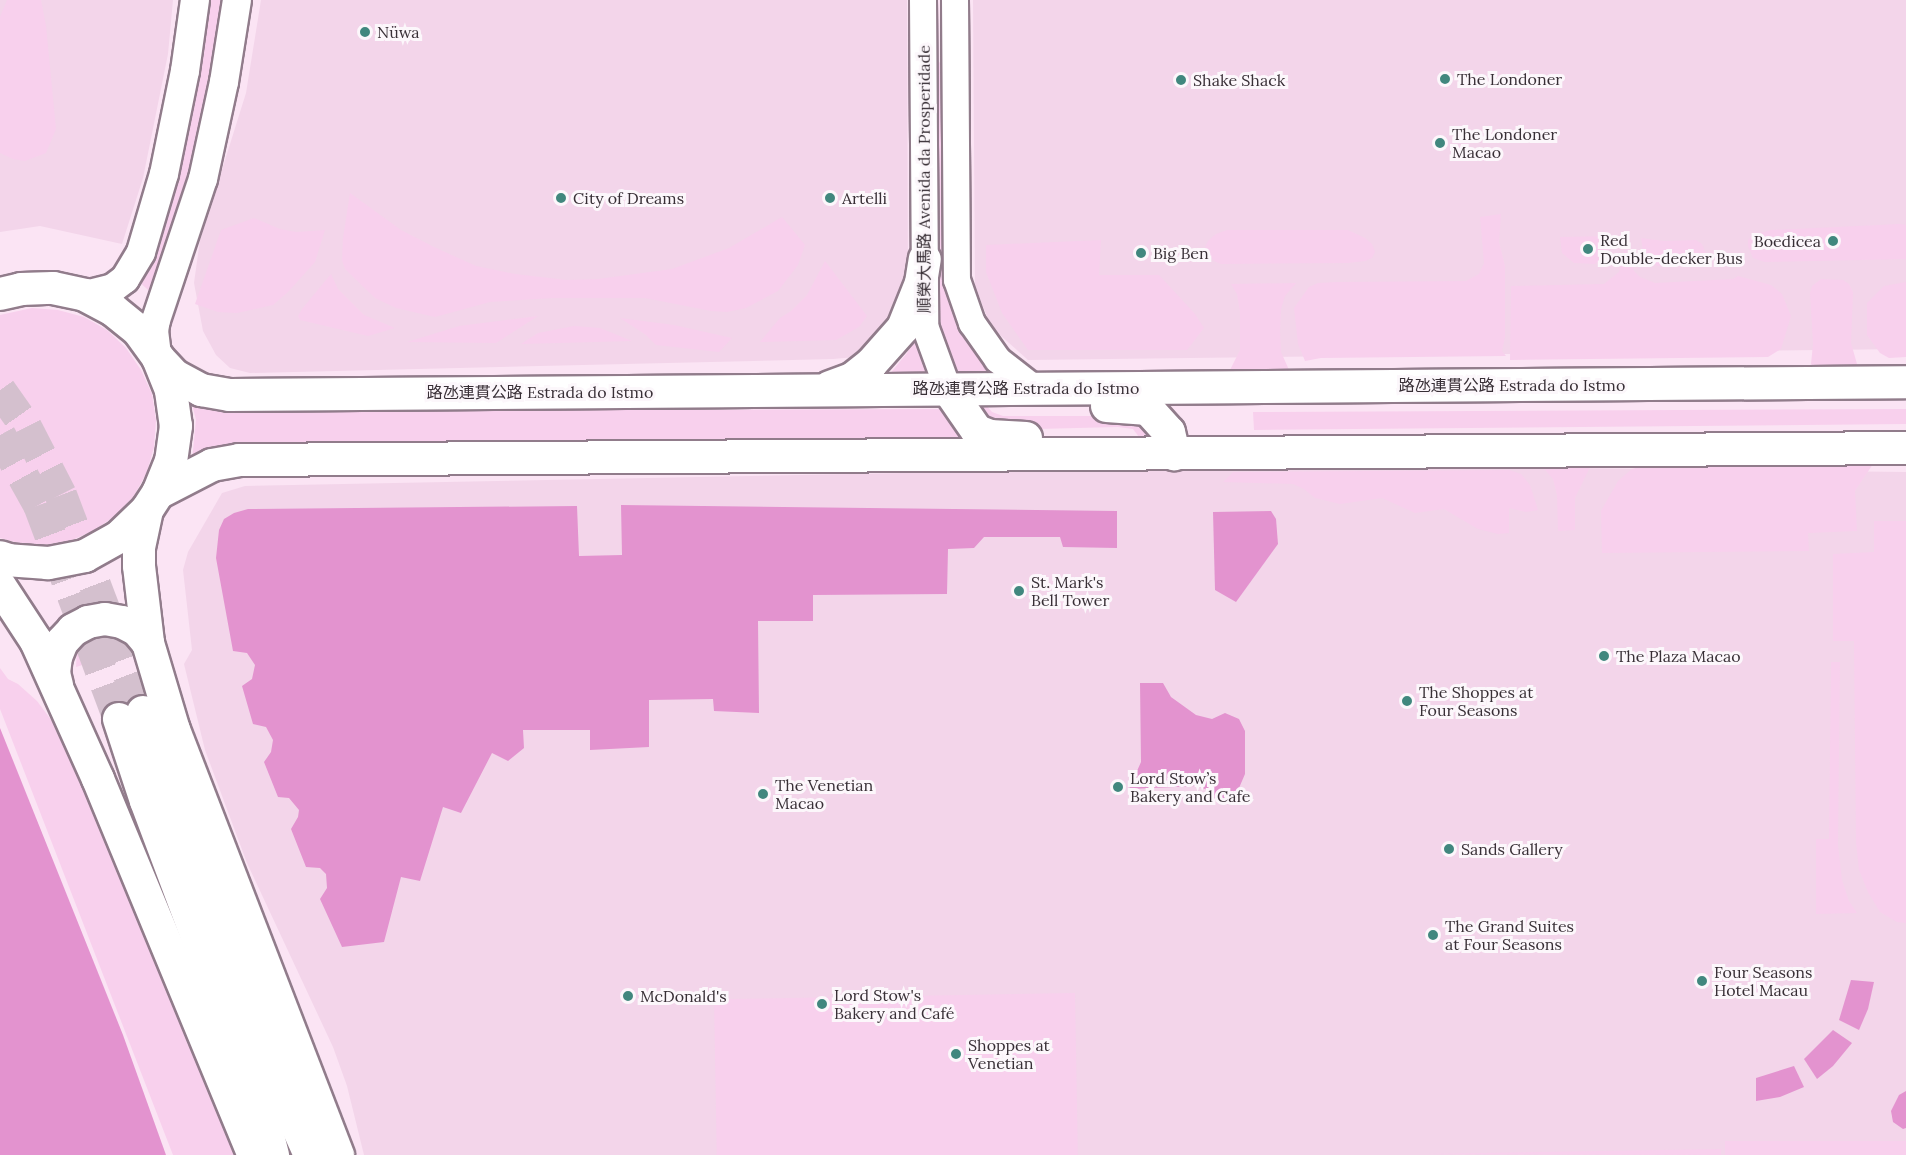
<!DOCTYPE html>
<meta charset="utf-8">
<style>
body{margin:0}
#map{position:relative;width:1906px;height:1155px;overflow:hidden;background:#fbe4f4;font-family:Lora,"Noto Sans SC",serif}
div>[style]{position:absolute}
.built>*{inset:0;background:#f3d5ea}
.green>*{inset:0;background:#f8d0ed;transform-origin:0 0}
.water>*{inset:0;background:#e393cf}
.primary-tunnel>*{height:32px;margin-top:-16px;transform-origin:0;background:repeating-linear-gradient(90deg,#d4c0ce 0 32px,transparent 0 48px)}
.roads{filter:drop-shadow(2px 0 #917c8b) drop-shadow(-2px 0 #917c8b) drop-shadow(0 2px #917c8b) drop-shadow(0 -2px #917c8b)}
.tertiary>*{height:26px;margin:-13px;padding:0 13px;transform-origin:13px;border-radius:13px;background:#fff}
.secondary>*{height:28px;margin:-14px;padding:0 14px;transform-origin:14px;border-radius:14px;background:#fff}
.primary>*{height:32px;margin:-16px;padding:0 16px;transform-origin:16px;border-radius:16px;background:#fff}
.dots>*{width:16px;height:16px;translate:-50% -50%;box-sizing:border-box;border:3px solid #fcf7fb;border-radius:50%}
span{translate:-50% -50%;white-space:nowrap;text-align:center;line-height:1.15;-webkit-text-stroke:6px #fcf7fb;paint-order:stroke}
.poi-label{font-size:16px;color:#382f36}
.left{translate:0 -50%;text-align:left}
.right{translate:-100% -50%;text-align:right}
.street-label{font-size:16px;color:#382f36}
</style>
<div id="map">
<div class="built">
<div style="clip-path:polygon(0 0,173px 0,168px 54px,143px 178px,122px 244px,40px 226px,0 232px)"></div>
<div style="clip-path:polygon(261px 0,907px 0,908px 283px,888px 330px,855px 357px,833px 359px,250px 373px,230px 368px,216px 355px,203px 331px,194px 283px,200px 240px,246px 93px)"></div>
<div style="clip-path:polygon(973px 0,1906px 0,1906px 349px,1028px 360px,991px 327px,975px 286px)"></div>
<div style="clip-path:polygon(1301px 465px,1906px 472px,1906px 1155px,364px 1155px,347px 1086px,333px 1047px,247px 863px,205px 750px,184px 664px,192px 650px,183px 570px,188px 552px,222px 493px,245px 486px)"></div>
</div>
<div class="green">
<div style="clip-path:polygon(7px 0,41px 0,46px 26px,56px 129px,46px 153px,25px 161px,13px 159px,0 153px,0 17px)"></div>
<div style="clip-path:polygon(203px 0,229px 0,190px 192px,155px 296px,138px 281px)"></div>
<div style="clip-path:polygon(942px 62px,946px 64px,951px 307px,960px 331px,988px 372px,955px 371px,937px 339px,935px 63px)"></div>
<div style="clip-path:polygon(350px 193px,401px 230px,434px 247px,476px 266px,515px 274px,567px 280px,598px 279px,672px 269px,729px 248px,782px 217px,805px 245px,798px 265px,778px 291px,746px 308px,727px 312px,711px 311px,645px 298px,553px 298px,490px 302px,435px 317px,396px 308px,375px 298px,345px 269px,342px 260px,343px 238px)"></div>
<div style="clip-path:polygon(1501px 214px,1499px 242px,1505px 266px,1505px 337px,1502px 351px,1506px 356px,1321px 358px,1305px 361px,1298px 344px,1294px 308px,1309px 287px,1318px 283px,1338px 282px,1466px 281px,1479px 274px,1484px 263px,1480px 217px)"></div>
<div style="clip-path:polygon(254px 218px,280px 229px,296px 232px,325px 230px,315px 262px,288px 292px,273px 305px,237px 313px,218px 312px,195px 304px,221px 230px)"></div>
<div style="clip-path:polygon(1900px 224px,1906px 225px,1906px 259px,1765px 262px,1753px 258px,1748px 246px,1748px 240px,1753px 235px,1771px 230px)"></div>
<div style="clip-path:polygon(1227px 230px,1348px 230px,1365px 238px,1372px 244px,1375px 252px,1372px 258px,1365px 261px,1348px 263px,1221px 264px,1214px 261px,1205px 247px,1208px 241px,1216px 234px)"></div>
<div style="clip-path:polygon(1612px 236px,1606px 255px,1595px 264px,1574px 263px,1562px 253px,1560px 237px)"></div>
<div style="clip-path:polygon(1641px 238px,1664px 241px,1696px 240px,1702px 244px,1706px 254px,1702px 262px,1696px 264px,1658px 266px,1644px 259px)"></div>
<div style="clip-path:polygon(1101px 240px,1099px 275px,1159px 275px,1195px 314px,1204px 328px,1187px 350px,1028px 350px,1002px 313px,986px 272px,986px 245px)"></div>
<div style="clip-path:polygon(1625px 249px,1634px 271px,1640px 277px,1655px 283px,1733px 279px,1738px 276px,1771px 285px,1782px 294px,1791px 316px,1781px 349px,1768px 357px,1510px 360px,1511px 286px,1604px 284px,1619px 272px)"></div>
<div style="clip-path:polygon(825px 261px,867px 316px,859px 327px,836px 340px,760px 342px,780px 318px,791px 311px,807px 295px)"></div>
<div style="clip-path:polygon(331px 274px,338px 289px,364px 315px,395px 328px,368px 336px,300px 320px,298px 316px,302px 309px)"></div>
<div style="clip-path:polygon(1821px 279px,1843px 280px,1849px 284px,1853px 292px,1851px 343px,1857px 364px,1853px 372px,1815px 374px,1811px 364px,1813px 344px,1810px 293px,1812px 286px)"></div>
<div style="clip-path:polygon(1906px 282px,1906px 357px,1889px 358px,1880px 353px,1867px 335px,1867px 303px,1884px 286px)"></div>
<div style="clip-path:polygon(1296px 283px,1285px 296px,1281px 309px,1280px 331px,1281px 352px,1294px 381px,1225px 380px,1240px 350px,1240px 312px,1237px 294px,1231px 284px)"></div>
<div style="clip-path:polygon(32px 308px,58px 310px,84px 317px,107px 330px,126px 348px,141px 370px,152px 394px,156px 420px,154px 447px,147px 472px,134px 496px,116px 515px,95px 530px,70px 541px,44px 545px,18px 543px,0 538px,0 315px)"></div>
<div style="clip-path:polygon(538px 316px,496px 343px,407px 342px,459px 326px)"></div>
<div style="clip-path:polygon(620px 318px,674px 325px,732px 338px,719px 352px,656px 345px,646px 335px)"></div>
<div style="clip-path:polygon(574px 326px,600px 328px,632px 341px,521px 344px,538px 333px)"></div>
<div style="clip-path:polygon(920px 326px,933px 374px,889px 375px,907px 353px)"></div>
<div style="clip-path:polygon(191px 400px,235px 411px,958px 409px,973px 439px,192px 461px,196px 420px)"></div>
<div style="clip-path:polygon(986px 405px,992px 412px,1003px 416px,1130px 416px,1162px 437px,1139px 437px,1133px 429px,1118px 427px,997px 430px,970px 406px)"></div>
<div style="clip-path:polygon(1906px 409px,1906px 424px,1254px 430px,1253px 412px)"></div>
<div style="clip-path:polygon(1877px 458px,1855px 491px,1857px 531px,1808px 533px,1809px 551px,1602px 553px,1601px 511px,1618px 481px,1632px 469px,1653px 463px)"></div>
<div style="clip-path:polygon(1540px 464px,1591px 465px,1575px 498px,1575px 530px,1558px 531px,1557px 495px,1553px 479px)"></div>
<div style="clip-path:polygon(1509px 470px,1521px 474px,1530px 485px,1538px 510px,1526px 512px,1509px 508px,1509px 533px,1498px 534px,1478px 529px,1444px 509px,1415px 513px,1382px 498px,1340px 504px,1315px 498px,1304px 489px,1293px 484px,1223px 482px,1233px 472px)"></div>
<div style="clip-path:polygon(1874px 521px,1906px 521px,1906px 923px,1897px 922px,1880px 912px,1868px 892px,1859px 870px,1856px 842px,1854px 641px,1833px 641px,1833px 554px,1874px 552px)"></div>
<div style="clip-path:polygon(97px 632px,117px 632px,133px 649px,76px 667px,77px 649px)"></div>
<div style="clip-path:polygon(1831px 662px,1840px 662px,1838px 845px,1842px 880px,1849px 901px,1857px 913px,1816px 914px,1816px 839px,1829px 839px)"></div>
<div style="clip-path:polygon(0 668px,8px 679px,18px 684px,37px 701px,61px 733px,234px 1155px,173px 1155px,0 709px)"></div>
<div style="left:1075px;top:993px;width:162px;height:361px;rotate:89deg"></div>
<div style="left:1906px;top:1141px;width:14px;height:181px;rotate:90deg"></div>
<div style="clip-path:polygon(1721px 1149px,1721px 1155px,1427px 1154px)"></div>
</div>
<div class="water">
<div style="clip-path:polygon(621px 505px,1117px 511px,1117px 548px,1063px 547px,1060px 537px,984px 537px,974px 548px,948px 549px,947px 594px,813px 595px,813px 621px,758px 621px,759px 713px,714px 711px,713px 699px,649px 700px,649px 747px,590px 750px,590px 730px,523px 730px,524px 748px,508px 761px,492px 753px,461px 813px,443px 807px,420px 881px,401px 877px,384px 942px,342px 947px,320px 899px,327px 888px,326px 874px,320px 868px,306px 867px,291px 829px,298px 817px,299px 810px,289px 798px,278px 797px,264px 762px,271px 752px,273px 740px,266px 727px,253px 724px,242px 686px,252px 679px,255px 665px,247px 653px,233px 651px,216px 558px,219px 530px,224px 519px,234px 513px,248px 509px,577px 506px,579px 556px,622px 555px)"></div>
<div style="clip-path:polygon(1271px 511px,1276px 519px,1278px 544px,1236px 602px,1215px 590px,1213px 512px)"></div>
<div style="clip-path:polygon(1140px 683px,1163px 683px,1171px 697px,1196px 715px,1212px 719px,1225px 713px,1239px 719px,1245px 731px,1245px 774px,1239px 788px,1228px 798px,1210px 799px,1207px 790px,1198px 786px,1129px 789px,1141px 762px)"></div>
<div style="clip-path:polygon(0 728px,123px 1035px,166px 1155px,0 1155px)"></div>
<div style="clip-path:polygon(1851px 980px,1874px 982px,1868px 1009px,1859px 1030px,1839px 1020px)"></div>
<div style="clip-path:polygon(1833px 1030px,1852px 1043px,1833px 1066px,1817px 1079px,1804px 1059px)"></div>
<div style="clip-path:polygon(1794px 1066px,1804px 1087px,1780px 1097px,1756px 1101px,1756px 1078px)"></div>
<div style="clip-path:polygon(1906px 1091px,1906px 1128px,1903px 1129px,1893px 1122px,1891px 1111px,1899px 1095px)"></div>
</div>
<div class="primary-tunnel">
<div style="left:0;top:390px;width:45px;rotate:54.9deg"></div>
<div style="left:26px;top:427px;width:76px;rotate:62.8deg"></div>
<div style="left:61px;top:495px;width:232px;rotate:69.3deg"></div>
<div style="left:0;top:435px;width:80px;rotate:60.9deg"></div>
<div style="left:39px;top:505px;width:228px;rotate:69.5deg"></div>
</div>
<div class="roads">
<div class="tertiary">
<div style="left:923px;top:0;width:326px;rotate:89.6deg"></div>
<div style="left:925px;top:326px;width:67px;rotate:69.9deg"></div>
<div style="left:955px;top:0;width:280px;rotate:89.6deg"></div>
<div style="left:957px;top:280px;width:46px;rotate:70.8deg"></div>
<div style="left:972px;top:323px;width:45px;rotate:54.9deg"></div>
<div style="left:998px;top:360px;width:46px;rotate:37.9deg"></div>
</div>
<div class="secondary">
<div style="left:85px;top:295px;width:29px;rotate:-14deg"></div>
<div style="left:113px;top:288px;width:15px;rotate:-37deg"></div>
<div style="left:125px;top:279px;width:31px;rotate:-59deg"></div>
<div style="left:141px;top:252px;width:81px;rotate:-73.6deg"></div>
<div style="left:164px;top:174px;width:105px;rotate:-78.5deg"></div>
<div style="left:185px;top:71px;width:72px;rotate:-82deg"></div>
<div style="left:157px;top:355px;width:24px;rotate:-97deg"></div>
<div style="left:154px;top:331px;width:11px;rotate:-80deg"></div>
<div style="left:156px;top:320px;width:149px;rotate:-71.6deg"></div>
<div style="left:203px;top:179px;width:99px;rotate:-77.8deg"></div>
<div style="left:224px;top:82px;width:83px;rotate:-81deg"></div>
</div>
<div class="primary">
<div style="left:0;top:294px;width:22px;rotate:-13deg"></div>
<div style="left:21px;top:289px;width:32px;rotate:-2deg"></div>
<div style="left:53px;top:288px;width:33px;rotate:12deg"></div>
<div style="left:85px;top:295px;width:32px;rotate:28deg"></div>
<div style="left:113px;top:310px;width:32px;rotate:39deg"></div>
<div style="left:138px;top:330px;width:34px;rotate:54deg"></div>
<div style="left:158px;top:358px;width:35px;rotate:68deg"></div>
<div style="left:171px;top:391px;width:35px;rotate:82deg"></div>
<div style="left:176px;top:426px;width:35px;rotate:98deg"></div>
<div style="left:171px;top:461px;width:35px;rotate:112deg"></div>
<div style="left:158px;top:493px;width:20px;rotate:123deg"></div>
<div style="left:147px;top:510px;width:39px;rotate:136deg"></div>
<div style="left:119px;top:537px;width:39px;rotate:151deg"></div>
<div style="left:85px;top:556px;width:38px;rotate:169deg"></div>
<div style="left:48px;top:563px;width:39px;rotate:-176deg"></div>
<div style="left:9px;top:560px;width:9px;rotate:-162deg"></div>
<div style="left:158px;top:358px;width:25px;rotate:47deg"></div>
<div style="left:175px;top:376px;width:30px;rotate:28deg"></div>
<div style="left:201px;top:390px;width:29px;rotate:10deg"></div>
<div style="left:230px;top:395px;width:1676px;rotate:-0.44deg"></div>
<div style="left:830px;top:387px;width:23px;rotate:-20deg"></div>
<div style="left:852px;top:379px;width:24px;rotate:-38deg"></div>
<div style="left:871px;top:364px;width:48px;rotate:-48.4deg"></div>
<div style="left:903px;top:328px;width:48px;rotate:-68.2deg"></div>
<div style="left:921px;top:283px;width:24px;rotate:-81deg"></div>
<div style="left:948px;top:389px;width:51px;rotate:55.4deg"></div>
<div style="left:977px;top:431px;width:14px;rotate:21deg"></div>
<div style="left:990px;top:436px;width:36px;rotate:3deg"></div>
<div style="left:1107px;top:406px;width:41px;rotate:4.2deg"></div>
<div style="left:1148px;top:409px;width:31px;rotate:48deg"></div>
<div style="left:1169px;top:432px;width:23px;rotate:77deg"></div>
<div style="left:158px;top:493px;width:61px;rotate:-27.4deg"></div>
<div style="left:212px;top:465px;width:27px;rotate:-10deg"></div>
<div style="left:239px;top:460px;width:1667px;rotate:-0.41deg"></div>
<div style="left:147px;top:510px;width:38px;rotate:102deg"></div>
<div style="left:139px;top:547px;width:19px;rotate:90deg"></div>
<div style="left:139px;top:566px;width:78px;rotate:83.3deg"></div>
<div style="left:148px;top:643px;width:91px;rotate:73.4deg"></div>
<div style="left:174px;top:730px;width:456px;rotate:68.9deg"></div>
<div style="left:0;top:586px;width:66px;rotate:56.8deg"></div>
<div style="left:36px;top:641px;width:151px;rotate:65.8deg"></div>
<div style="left:98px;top:779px;width:407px;rotate:67.5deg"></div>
<div style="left:57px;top:685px;width:12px;rotate:-104deg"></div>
<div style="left:54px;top:673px;width:16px;rotate:-83deg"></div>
<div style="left:56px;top:657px;width:16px;rotate:-68deg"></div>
<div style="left:62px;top:642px;width:16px;rotate:-47deg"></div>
<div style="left:73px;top:630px;width:17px;rotate:-28deg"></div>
<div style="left:88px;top:622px;width:17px;rotate:-10deg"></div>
<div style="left:105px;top:619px;width:17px;rotate:10deg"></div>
<div style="left:122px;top:622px;width:17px;rotate:28deg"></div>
<div style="left:137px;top:630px;width:17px;rotate:50deg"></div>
<div style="left:143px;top:712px;width:93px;rotate:72.5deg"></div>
<div style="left:171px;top:801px;width:315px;rotate:69.1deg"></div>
<div style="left:283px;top:1095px;width:66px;rotate:65.8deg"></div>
<div style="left:119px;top:719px;width:86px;rotate:71.8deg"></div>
<div style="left:146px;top:801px;width:324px;rotate:69.4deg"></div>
<div style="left:260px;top:1104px;width:53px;rotate:75.7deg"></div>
</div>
</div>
<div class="dots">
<div style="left:365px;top:32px;background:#41877e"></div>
<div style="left:1445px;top:79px;background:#41877e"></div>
<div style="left:1181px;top:80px;background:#41877e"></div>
<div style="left:1440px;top:143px;background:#41877e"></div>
<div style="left:561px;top:198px;background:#41877e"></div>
<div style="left:830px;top:198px;background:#41877e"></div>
<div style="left:1833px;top:241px;background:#41877e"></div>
<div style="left:1588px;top:249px;background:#41877e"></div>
<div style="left:1141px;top:253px;background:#41877e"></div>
<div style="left:1019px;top:591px;background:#41877e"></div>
<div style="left:1604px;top:656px;background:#41877e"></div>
<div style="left:1407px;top:701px;background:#41877e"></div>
<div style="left:1118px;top:787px;background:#41877e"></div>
<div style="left:763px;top:794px;background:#41877e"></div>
<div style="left:1449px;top:849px;background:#41877e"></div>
<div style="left:1433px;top:935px;background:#41877e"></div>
<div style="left:1702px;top:981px;background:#41877e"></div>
<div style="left:628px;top:996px;background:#41877e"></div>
<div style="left:822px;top:1004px;background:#41877e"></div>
<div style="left:956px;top:1054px;background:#41877e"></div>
</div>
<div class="poi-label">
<span class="left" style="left:377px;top:32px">Nüwa</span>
<span class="left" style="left:1457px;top:79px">The Londoner</span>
<span class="left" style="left:1193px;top:80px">Shake Shack</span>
<span class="left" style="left:1452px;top:143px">The Londoner<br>Macao</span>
<span class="left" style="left:573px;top:198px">City of Dreams</span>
<span class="left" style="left:842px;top:198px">Artelli</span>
<span class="left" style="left:1600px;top:249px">Red<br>Double-decker Bus</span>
<span class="right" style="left:1821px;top:241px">Boedicea</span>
<span class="left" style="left:1153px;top:253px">Big Ben</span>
<span class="left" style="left:1031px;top:591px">St. Mark's<br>Bell Tower</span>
<span class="left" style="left:1616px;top:656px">The Plaza Macao</span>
<span class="left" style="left:1419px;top:701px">The Shoppes at<br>Four Seasons</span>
<span class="left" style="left:1130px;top:787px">Lord Stow’s<br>Bakery and Cafe</span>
<span class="left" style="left:775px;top:794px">The Venetian<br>Macao</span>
<span class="left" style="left:1461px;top:849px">Sands Gallery</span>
<span class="left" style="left:1445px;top:935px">The Grand Suites<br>at Four Seasons</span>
<span class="left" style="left:1714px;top:981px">Four Seasons<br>Hotel Macau</span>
<span class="left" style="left:834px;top:1004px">Lord Stow's<br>Bakery and Café</span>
<span class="left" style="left:640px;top:996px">McDonald's</span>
<span class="left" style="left:968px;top:1054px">Shoppes at<br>Venetian</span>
</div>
<div class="street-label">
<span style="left:924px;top:179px;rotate:-90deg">順榮大馬路 Avenida da Prosperidade</span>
<span style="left:1512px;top:385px">路氹連貫公路 Estrada do Istmo</span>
<span style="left:1026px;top:388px">路氹連貫公路 Estrada do Istmo</span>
<span style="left:540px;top:392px">路氹連貫公路 Estrada do Istmo</span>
</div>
</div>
